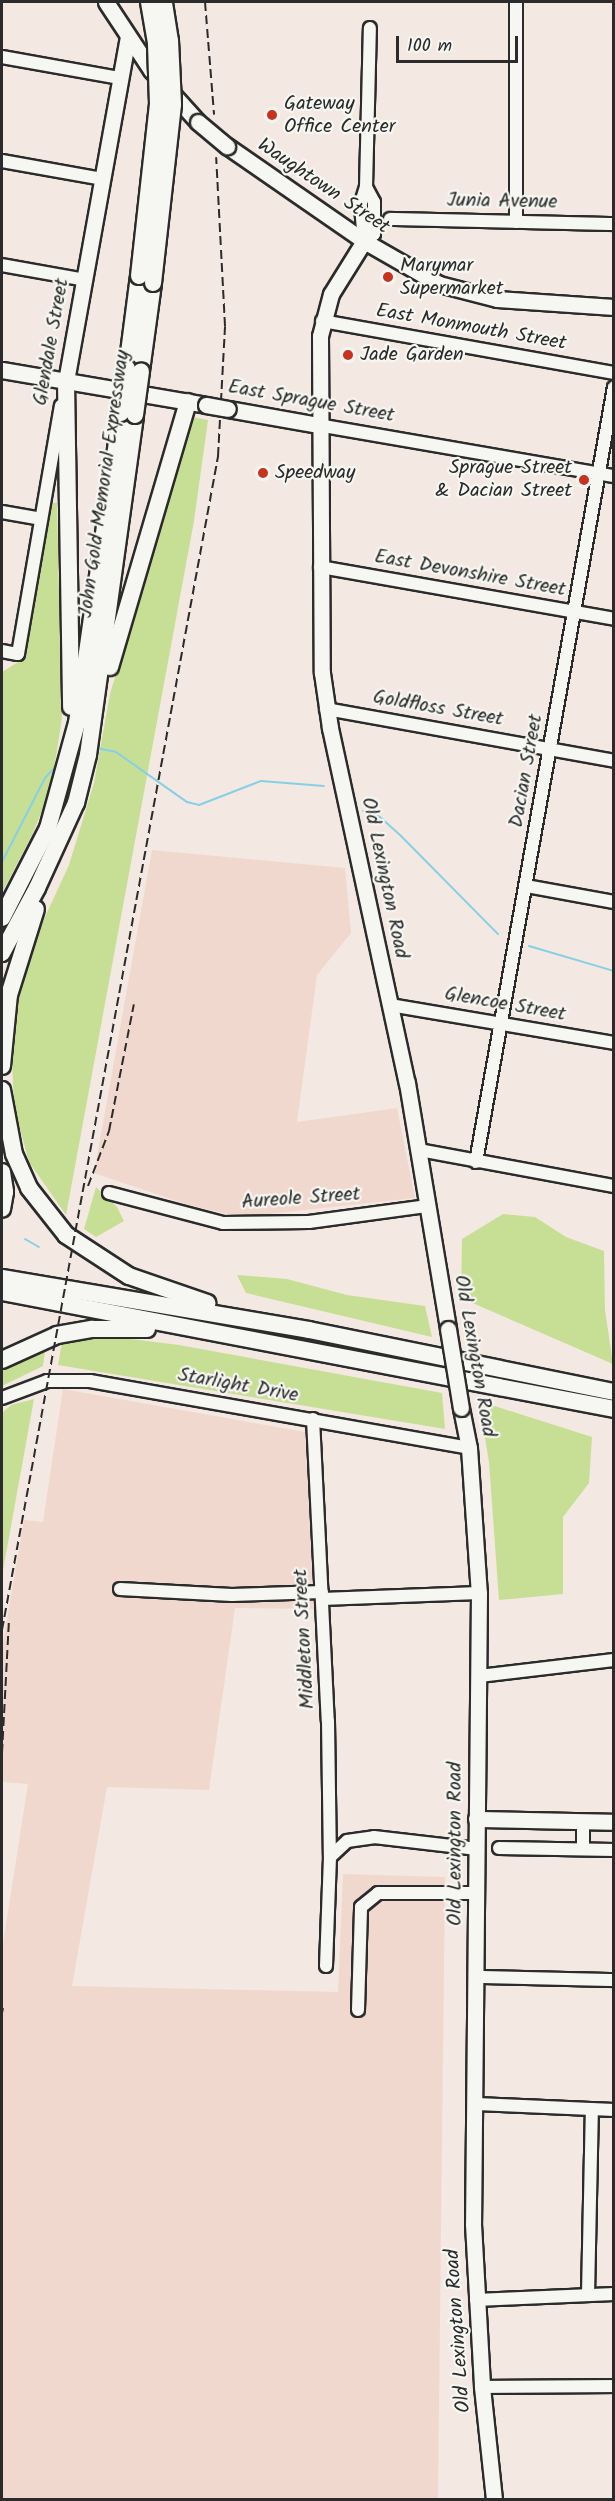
<!DOCTYPE html>
<style>
body{margin:0}
#map{position:relative;width:615px;height:2501px;overflow:hidden;background:#f4e8e2;font-family:Kalam,sans-serif}
div>[style]{position:absolute}
.built>*{inset:0;background:#f1d8ce}
.green>*{inset:0;background:#c7df95}
.stream>*{height:2px;margin:-1px;padding:0 1px;transform-origin:1px;border-radius:1px;background:#86d0e6}
.roads{filter:drop-shadow(2px 0 #2b2b2b) drop-shadow(-2px 0 #2b2b2b) drop-shadow(0 2px #2b2b2b) drop-shadow(0 -2px #2b2b2b)}
.minor>*{height:12px;margin:-6px;padding:0 6px;transform-origin:6px;border-radius:6px;background:#f6f6f2}
.major>*{height:15px;margin:-7.5px;padding:0 7.5px;transform-origin:7.5px;border-radius:7.5px;background:#f6f6f2}
.highway>*{height:16px;margin:-8px;padding:0 8px;transform-origin:8px;border-radius:8px;background:#f6f6f2}
.rail>*{height:2px;margin-top:-1px;transform-origin:0;background:repeating-linear-gradient(90deg,#2b2b2b 0 9px,transparent 0 13.5px)}
.bridges{filter:drop-shadow(2px 0 #2b2b2b) drop-shadow(-2px 0 #2b2b2b) drop-shadow(0 2px #2b2b2b) drop-shadow(0 -2px #2b2b2b)}
.major-bridge>*{height:15px;margin:-7.5px;padding:0 7.5px;transform-origin:7.5px;border-radius:7.5px;background:#f6f6f2}
.highway-bridge>*{height:16px;margin:-8px;padding:0 8px;transform-origin:8px;border-radius:8px;background:#f6f6f2}
.dots>*{width:16px;height:16px;translate:-50% -50%;box-sizing:border-box;border:3px solid #f6f6f2;border-radius:50%}
span{translate:-50% -50%;white-space:nowrap;text-align:center;line-height:1.15;-webkit-text-stroke:4.5px #f6f6f2;paint-order:stroke}
.poi-label{font-size:20px;color:#2b2b2b}
.left{translate:0 -50%;text-align:left}
.right{translate:-100% -50%;text-align:right}
.street-label{font-size:20px;color:#2b2b2b}
.frame{position:absolute;inset:0;border:3px solid #2b2b2b;pointer-events:none}
.scale{position:absolute;left:396px;top:36px;width:122px;height:27px;box-sizing:border-box;border:3px solid #2b2b2b;border-top:0;padding-left:8px;font-size:18px;line-height:21px;white-space:nowrap;color:#2b2b2b;-webkit-text-stroke:4px #f6f6f2;paint-order:stroke}
</style>
<div id="map">
<div class="built">
<div style="clip-path:polygon(152px 850px,345px 868px,351px 933px,317px 975px,297px 1122px,397px 1108px,415px 1198px,240px 1217px,186px 1204px,94px 1173px)"></div>
<div style="clip-path:polygon(63px 1389px,305px 1432px,314px 1609px,235px 1608px,209px 1790px,107px 1787px,72px 1986px,338px 1992px,343px 1874px,445px 1877px,438px 2499px,2px 2499px,2px 1950px,28px 1784px,2px 1782px,2px 1648px,24px 1520px,43px 1522px)"></div>
</div>
<div class="green">
<div style="clip-path:polygon(192px 417px,208px 420px,194px 521px,66px 1215px,29px 1162px,14px 1107px,12px 1059px,16px 1008px,38px 932px,69px 865px,94px 783px,110px 694px)"></div>
<div style="clip-path:polygon(50px 503px,57px 503px,62px 718px,51px 789px,32px 835px,2px 893px,2px 672px,26px 657px)"></div>
<div style="clip-path:polygon(96px 1187px,117px 1207px,124px 1221px,96px 1237px,84px 1229px)"></div>
<div style="clip-path:polygon(503px 1214px,535px 1217px,566px 1237px,604px 1251px,605px 1310px,613px 1364px,461px 1298px,462px 1239px)"></div>
<div style="clip-path:polygon(237px 1275px,287px 1279px,347px 1295px,425px 1306px,432px 1337px,246px 1293px)"></div>
<div style="clip-path:polygon(99px 1335px,179px 1345px,442px 1393px,445px 1429px,58px 1365px,62px 1342px)"></div>
<div style="clip-path:polygon(46px 1344px,43px 1366px,2px 1386px,2px 1368px)"></div>
<div style="clip-path:polygon(34px 1399px,2px 1576px,2px 1413px,11px 1405px)"></div>
<div style="clip-path:polygon(479px 1401px,592px 1437px,589px 1483px,563px 1517px,563px 1594px,499px 1600px,489px 1462px)"></div>
</div>
<div class="stream">
<div style="left:96px;top:748px;width:20px;rotate:11deg"></div>
<div style="left:116px;top:752px;width:87px;rotate:35.2deg"></div>
<div style="left:187px;top:802px;width:12px;rotate:14deg"></div>
<div style="left:199px;top:805px;width:66px;rotate:-21.2deg"></div>
<div style="left:261px;top:781px;width:63px;rotate:4.5deg"></div>
<div style="left:363px;top:811px;width:18px;rotate:19deg"></div>
<div style="left:380px;top:817px;width:28px;rotate:42deg"></div>
<div style="left:401px;top:836px;width:138px;rotate:45.3deg"></div>
<div style="left:2px;top:862px;width:94px;rotate:-62.9deg"></div>
<div style="left:45px;top:778px;width:19px;rotate:-47deg"></div>
<div style="left:529px;top:946px;width:89px;rotate:16.4deg"></div>
<div style="left:25px;top:1239px;width:16px;rotate:30deg"></div>
</div>
<div class="roads">
<div class="minor">
<div style="left:516px;top:2px;width:220px;rotate:90deg"></div>
<div style="left:2px;top:57px;width:120px;rotate:10.1deg"></div>
<div style="left:2px;top:161px;width:103px;rotate:10.1deg"></div>
<div style="left:366px;top:187px;width:17px;rotate:62deg"></div>
<div style="left:374px;top:202px;width:32px;rotate:90deg"></div>
<div style="left:374px;top:234px;width:12px;rotate:145deg"></div>
<div style="left:364px;top:241px;width:38px;rotate:-95deg"></div>
<div style="left:361px;top:203px;width:17px;rotate:-73deg"></div>
<div style="left:366px;top:187px;width:159px;rotate:-88.6deg"></div>
<div style="left:390px;top:219px;width:224px;rotate:1.3deg"></div>
<div style="left:2px;top:265px;width:84px;rotate:10.2deg"></div>
<div style="left:322px;top:321px;width:297px;rotate:10.1deg"></div>
<div style="left:318px;top:425px;width:300px;rotate:9.8deg"></div>
<div style="left:2px;top:512px;width:39px;rotate:10deg"></div>
<div style="left:320px;top:567px;width:299px;rotate:10deg"></div>
<div style="left:2px;top:651px;width:16px;rotate:11deg"></div>
<div style="left:18px;top:654px;width:252px;rotate:-80.2deg"></div>
<div style="left:326px;top:709px;width:293px;rotate:10.2deg"></div>
<div style="left:526px;top:886px;width:89px;rotate:10.3deg"></div>
<div style="left:390px;top:1005px;width:227px;rotate:9.6deg"></div>
<div style="left:419px;top:1150px;width:198px;rotate:10.5deg"></div>
<div style="left:476px;top:1162px;width:787px;rotate:-79.9deg"></div>
<div style="left:109px;top:1193px;width:118px;rotate:14.7deg"></div>
<div style="left:223px;top:1223px;width:86px;rotate:-0.7deg"></div>
<div style="left:309px;top:1222px;width:120px;rotate:-7.7deg"></div>
<div style="left:2px;top:1398px;width:48px;rotate:-20.7deg"></div>
<div style="left:47px;top:1381px;width:43px"></div>
<div style="left:90px;top:1381px;width:385px;rotate:10deg"></div>
<div style="left:313px;top:1419px;width:302px;rotate:87.2deg"></div>
<div style="left:328px;top:1721px;width:136px;rotate:89.2deg"></div>
<div style="left:120px;top:1589px;width:112px;rotate:3.1deg"></div>
<div style="left:232px;top:1595px;width:90px;rotate:-1.9deg"></div>
<div style="left:322px;top:1599px;width:157px;rotate:-2.2deg"></div>
<div style="left:479px;top:1676px;width:136px;rotate:-6.8deg"></div>
<div style="left:583px;top:1821px;width:28px;rotate:90deg"></div>
<div style="left:499px;top:1848px;width:115px;rotate:1deg"></div>
<div style="left:326px;top:1966px;width:109px;rotate:-87.9deg"></div>
<div style="left:330px;top:1857px;width:23px;rotate:-43deg"></div>
<div style="left:347px;top:1841px;width:27px;rotate:-8deg"></div>
<div style="left:374px;top:1837px;width:104px;rotate:6.6deg"></div>
<div style="left:478px;top:1977px;width:136px;rotate:1.3deg"></div>
<div style="left:358px;top:2010px;width:103px;rotate:-88.3deg"></div>
<div style="left:361px;top:1907px;width:22px;rotate:-39deg"></div>
<div style="left:378px;top:1893px;width:98px"></div>
<div style="left:477px;top:2104px;width:137px;rotate:2.5deg"></div>
<div style="left:588px;top:2295px;width:186px;rotate:-88.8deg"></div>
<div style="left:476px;top:2300px;width:138px;rotate:-2.5deg"></div>
<div style="left:482px;top:2387px;width:132px;rotate:-0.4deg"></div>
</div>
<div class="major">
<div style="left:106px;top:2px;width:82px;rotate:56.5deg"></div>
<div style="left:151px;top:70px;width:70px;rotate:47.9deg"></div>
<div style="left:227px;top:146px;width:167px;rotate:34.7deg"></div>
<div style="left:364px;top:241px;width:86px;rotate:29.8deg"></div>
<div style="left:439px;top:284px;width:60px;rotate:14.5deg"></div>
<div style="left:497px;top:299px;width:117px;rotate:3.9deg"></div>
<div style="left:364px;top:241px;width:62px;rotate:121.9deg"></div>
<div style="left:331px;top:294px;width:43px;rotate:104.7deg"></div>
<div style="left:320px;top:336px;width:337px;rotate:89.7deg"></div>
<div style="left:322px;top:673px;width:56px;rotate:81.7deg"></div>
<div style="left:330px;top:728px;width:363px;rotate:77.8deg"></div>
<div style="left:407px;top:1083px;width:249px;rotate:80.5deg"></div>
<div style="left:2px;top:370px;width:207px;rotate:9.7deg"></div>
<div style="left:66px;top:381px;width:350px;rotate:-79.8deg"></div>
<div style="left:228px;top:409px;width:91px;rotate:10.1deg"></div>
<div style="left:461px;top:1408px;width:41px;rotate:78.7deg"></div>
<div style="left:469px;top:1448px;width:145px;rotate:86.1deg"></div>
<div style="left:479px;top:1593px;width:631px;rotate:90.54deg"></div>
<div style="left:473px;top:2224px;width:163px;rotate:86.8deg"></div>
<div style="left:482px;top:2387px;width:114px;rotate:83.9deg"></div>
<div style="left:476px;top:1819px;width:138px;rotate:1.2deg"></div>
</div>
<div class="highway">
<div style="left:127px;top:368px;width:93px;rotate:-82.6deg"></div>
<div style="left:141px;top:371px;width:89px;rotate:-82.2deg"></div>
<div style="left:66px;top:381px;width:326px;rotate:89.1deg"></div>
<div style="left:110px;top:667px;width:276px;rotate:-73.6deg"></div>
<div style="left:2px;top:918px;width:101px;rotate:-62.9deg"></div>
<div style="left:48px;top:828px;width:109px;rotate:-74.6deg"></div>
<div style="left:77px;top:723px;width:313px;rotate:-81.9deg"></div>
<div style="left:2px;top:953px;width:74px;rotate:-61.7deg"></div>
<div style="left:37px;top:888px;width:94px;rotate:-65.4deg"></div>
<div style="left:76px;top:803px;width:49px;rotate:-76deg"></div>
<div style="left:88px;top:755px;width:343px;rotate:-82.1deg"></div>
<div style="left:2px;top:1066px;width:71px;rotate:-84.4deg"></div>
<div style="left:9px;top:995px;width:90px;rotate:-72.6deg"></div>
<div style="left:2px;top:1090px;width:65px;rotate:79.4deg"></div>
<div style="left:14px;top:1154px;width:37px;rotate:66deg"></div>
<div style="left:29px;top:1188px;width:60px;rotate:51.8deg"></div>
<div style="left:66px;top:1235px;width:75px;rotate:33.1deg"></div>
<div style="left:129px;top:1276px;width:83px;rotate:19.1deg"></div>
<div style="left:2px;top:1172px;width:20px;rotate:81deg"></div>
<div style="left:5px;top:1192px;width:17px;rotate:100deg"></div>
<div style="left:2px;top:1278px;width:311px;rotate:9.6deg"></div>
<div style="left:309px;top:1330px;width:311px;rotate:11.5deg"></div>
<div style="left:2px;top:1292px;width:623px;rotate:10.82deg"></div>
<div style="left:2px;top:1360px;width:60px;rotate:-24.4deg"></div>
<div style="left:57px;top:1335px;width:36px;rotate:-10deg"></div>
<div style="left:92px;top:1329px;width:55px"></div>
</div>
</div>
<div class="rail">
<div style="left:205px;top:2px;width:113px;rotate:85.4deg"></div>
<div style="left:88px;top:1186px;width:59px;rotate:-69.1deg"></div>
<div style="left:109px;top:1131px;width:129px;rotate:-78.9deg"></div>
<div style="left:2px;top:1630px;width:1194px;rotate:-79.57deg"></div>
<div style="left:218px;top:456px;width:130px;rotate:-86.9deg"></div>
<div style="left:225px;top:326px;width:169px;rotate:-93deg"></div>
<div style="left:2px;top:1753px;width:132px;rotate:-87deg"></div>
<div style="left:2px;top:2013px;width:5px;rotate:-79deg"></div>
</div>
<div class="bridges">
<div class="major-bridge">
<div style="left:198px;top:122px;width:38px;rotate:40deg"></div>
<div style="left:206px;top:405px;width:22px;rotate:10deg"></div>
<div style="left:448px;top:1329px;width:80px;rotate:80.7deg"></div>
</div>
<div class="highway-bridge">
<div style="left:139px;top:276px;width:173px;rotate:-83.7deg"></div>
<div style="left:158px;top:104px;width:61px;rotate:-91.9deg"></div>
<div style="left:156px;top:43px;width:42px;rotate:-99.7deg"></div>
<div style="left:153px;top:283px;width:180px;rotate:-83.6deg"></div>
<div style="left:173px;top:104px;width:63px;rotate:-92.7deg"></div>
<div style="left:170px;top:41px;width:39px;rotate:-99deg"></div>
<div style="left:121px;top:413px;width:45px;rotate:-82.4deg"></div>
<div style="left:135px;top:415px;width:44px;rotate:-82.2deg"></div>
</div>
</div>
<div class="dots">
<div style="left:272px;top:115px;background:#c8321e"></div>
<div style="left:388px;top:277px;background:#c8321e"></div>
<div style="left:348px;top:355px;background:#c8321e"></div>
<div style="left:263px;top:473px;background:#c8321e"></div>
<div style="left:584px;top:480px;background:#c8321e"></div>
</div>
<div class="poi-label">
<span class="left" style="left:284px;top:116px">Gateway<br>Office Center</span>
<span class="left" style="left:400px;top:278px">Marymar<br>Supermarket</span>
<span class="left" style="left:360px;top:355px">Jade Garden</span>
<span class="right" style="left:572px;top:480px">Sprague Street<br>&amp; Dacian Street</span>
<span class="left" style="left:275px;top:473px">Speedway</span>
</div>
<div class="street-label">
<span style="left:323px;top:187px;rotate:34deg">Waughtown Street</span>
<span style="left:502px;top:202px;rotate:1deg">Junia Avenue</span>
<span style="left:471px;top:328px;rotate:10deg">East Monmouth Street</span>
<span style="left:52px;top:342px;rotate:-80deg">Glendale Street</span>
<span style="left:311px;top:402px;rotate:10deg">East Sprague Street</span>
<span style="left:105px;top:484px;rotate:-82deg">John Gold Memorial Expressway</span>
<span style="left:470px;top:574px;rotate:10deg">East Devonshire Street</span>
<span style="left:438px;top:709px;rotate:10deg">Goldfloss Street</span>
<span style="left:527px;top:771px;rotate:-80deg">Dacian Street</span>
<span style="left:384px;top:878px;rotate:78deg">Old Lexington Road</span>
<span style="left:505px;top:1005px;rotate:10deg">Glencoe Street</span>
<span style="left:301px;top:1199px;rotate:-4deg">Aureole Street</span>
<span style="left:474px;top:1356px;rotate:80deg">Old Lexington Road</span>
<span style="left:238px;top:1386px;rotate:10deg">Starlight Drive</span>
<span style="left:305px;top:1639px;rotate:-93deg">Middleton Street</span>
<span style="left:456px;top:1844px;rotate:-90deg">Old Lexington Road</span>
<span style="left:459px;top:2331px;rotate:-94deg">Old Lexington Road</span>
</div>
<div class="frame"></div>
<div class="scale">100 m</div>
</div>
